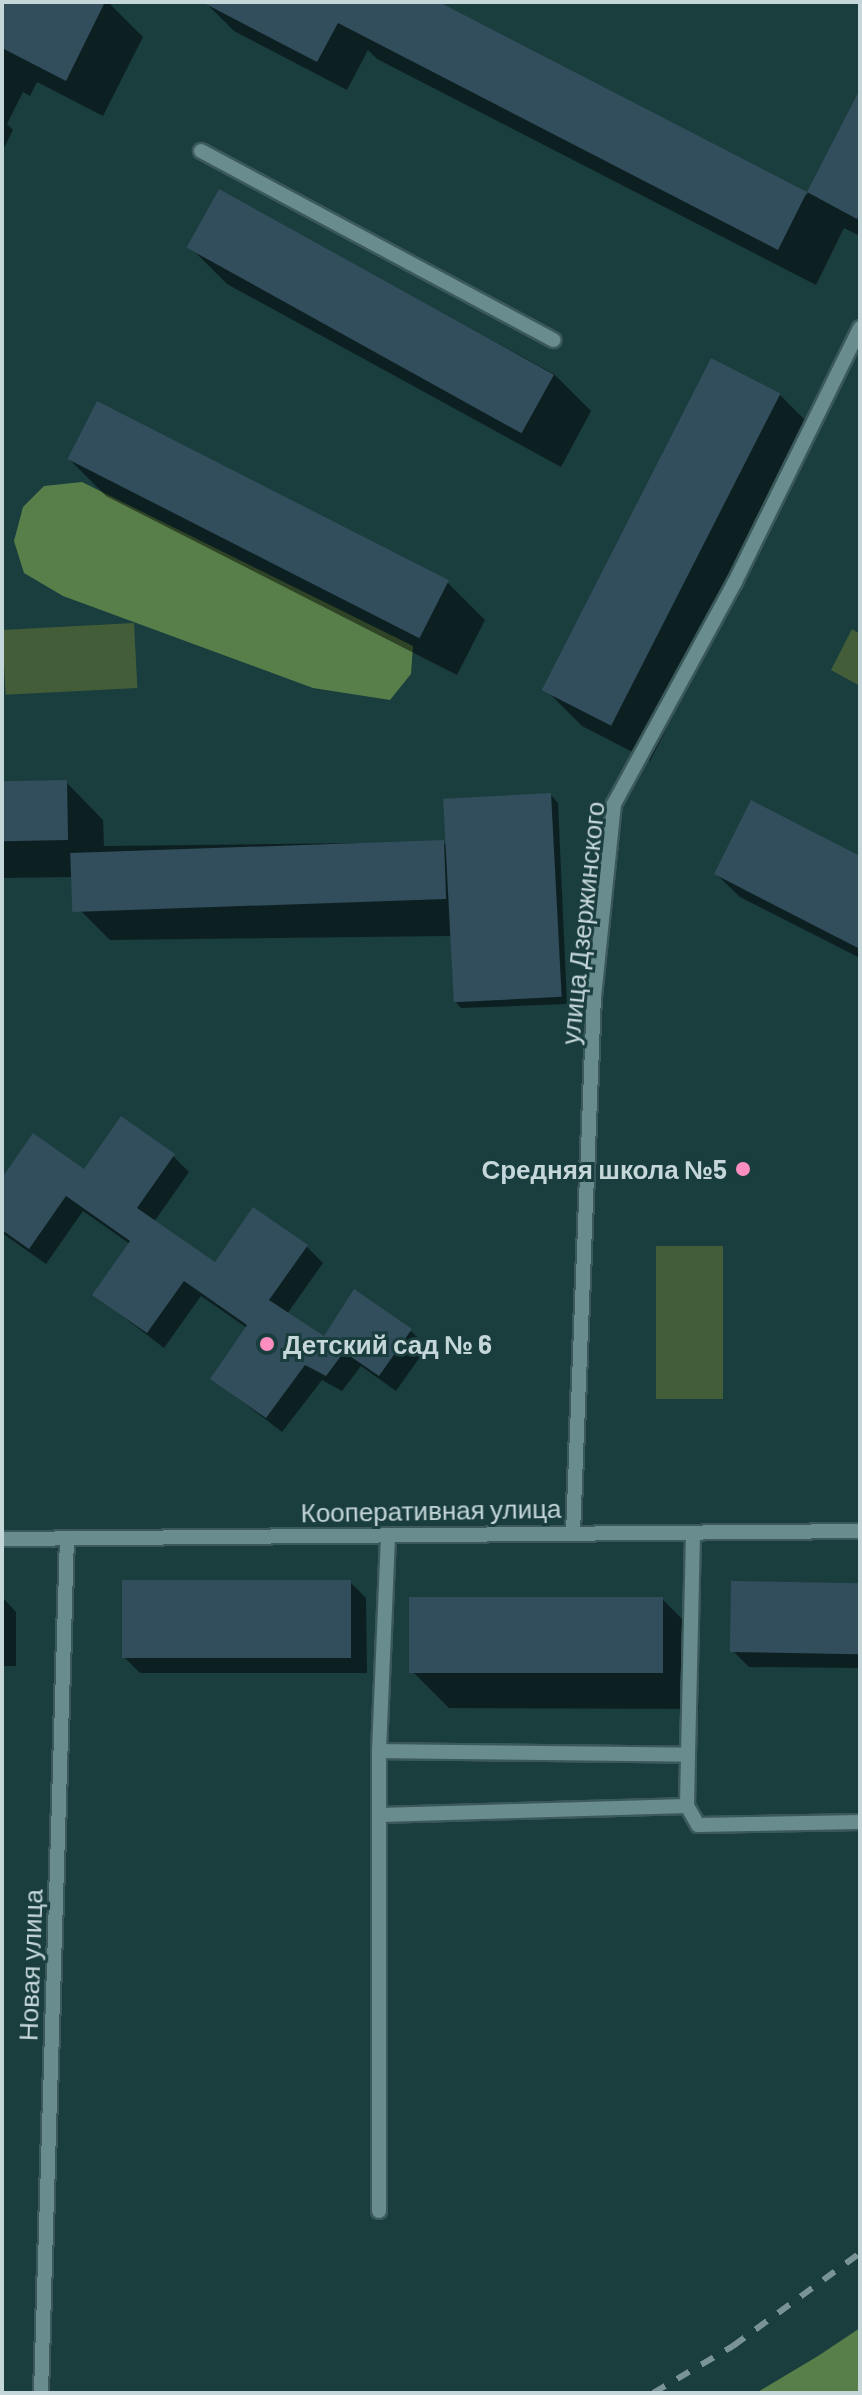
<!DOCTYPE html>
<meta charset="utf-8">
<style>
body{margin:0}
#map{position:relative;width:862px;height:2395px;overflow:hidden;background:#1a3d3e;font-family:Barlow,sans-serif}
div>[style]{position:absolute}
.green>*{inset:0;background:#435d39;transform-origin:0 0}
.forest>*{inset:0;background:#587f49}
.shadow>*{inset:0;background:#0007}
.building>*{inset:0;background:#324d5b;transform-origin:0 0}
.roads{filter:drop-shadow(2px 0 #3b595b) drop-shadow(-2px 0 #3b595b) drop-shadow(0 2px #3b595b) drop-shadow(0 -2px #3b595b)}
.minor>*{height:14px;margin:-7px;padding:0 7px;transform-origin:7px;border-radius:7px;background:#698d8f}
.rail>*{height:6px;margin-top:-3px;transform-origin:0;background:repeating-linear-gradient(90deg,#7a9394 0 14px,transparent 0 28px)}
.dots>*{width:22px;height:22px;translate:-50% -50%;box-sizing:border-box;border:4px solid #1a3d3e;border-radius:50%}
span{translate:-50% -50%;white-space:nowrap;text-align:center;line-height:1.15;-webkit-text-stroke:6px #1a3d3e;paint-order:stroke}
.street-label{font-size:26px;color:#c5d7d8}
.poi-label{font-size:26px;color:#c5d7d8;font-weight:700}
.right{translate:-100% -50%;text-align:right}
.left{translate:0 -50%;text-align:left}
.frame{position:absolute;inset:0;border:4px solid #c5d7d8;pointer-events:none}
</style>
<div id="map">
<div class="green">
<div style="left:134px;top:623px;width:65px;height:132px;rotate:87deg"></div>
<div style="clip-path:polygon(852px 629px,860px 634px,860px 686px,831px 670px)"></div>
<div style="left:723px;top:1246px;width:153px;height:67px;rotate:90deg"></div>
</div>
<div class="forest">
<div style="clip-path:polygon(82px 482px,413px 646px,411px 674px,390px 700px,313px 688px,63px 596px,24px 573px,14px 541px,23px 507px,44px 486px)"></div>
<div style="clip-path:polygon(860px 2328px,860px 2393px,756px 2393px,818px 2356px)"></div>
</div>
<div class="shadow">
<div style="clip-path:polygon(2px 2px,108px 2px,143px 37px,103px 116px,37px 82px,30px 96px,23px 92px,7px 124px,13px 130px,2px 152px)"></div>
<div style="clip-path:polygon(205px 2px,435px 2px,807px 195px,860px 93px,860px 236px,844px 228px,816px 285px,377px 59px,368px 50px,347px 90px,234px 31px)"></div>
<div style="clip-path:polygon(220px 192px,554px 374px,591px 411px,561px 467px,227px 284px,190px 247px)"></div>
<div style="clip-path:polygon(712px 360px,780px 395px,817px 432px,650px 761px,582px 726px,545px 689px)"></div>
<div style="clip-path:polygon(69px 459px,448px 583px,485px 620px,457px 675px,106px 496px)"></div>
<div style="clip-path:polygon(66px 782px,103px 820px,104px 846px,443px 842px,447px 847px,551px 795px,558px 803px,567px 1004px,461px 1008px,454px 1000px,451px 936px,110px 940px,73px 903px,72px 877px,2px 878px,2px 783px)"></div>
<div style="clip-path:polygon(860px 858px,860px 958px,740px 897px,716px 874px)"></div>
<div style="clip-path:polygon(173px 1156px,189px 1172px,154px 1222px,215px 1265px,307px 1247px,323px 1263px,287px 1314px,325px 1339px,411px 1331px,427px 1347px,396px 1391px,361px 1366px,342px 1391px,322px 1380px,282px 1432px,212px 1378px,247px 1328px,201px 1296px,164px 1348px,95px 1295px,130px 1244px,83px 1211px,46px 1264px,2px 1233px,2px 1182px)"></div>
<div style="clip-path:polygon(350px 1582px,366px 1598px,367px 1673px,140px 1673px,124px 1657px)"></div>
<div style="clip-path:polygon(860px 1585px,860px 1668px,749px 1667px,733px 1651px)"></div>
<div style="clip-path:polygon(2px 1597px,16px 1612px,16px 1666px,2px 1666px)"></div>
<div style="clip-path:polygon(662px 1599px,699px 1636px,699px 1709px,449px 1708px,412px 1671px)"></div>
</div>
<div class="building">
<div style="clip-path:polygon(2px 2px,105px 2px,66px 81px,2px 48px)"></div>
<div style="clip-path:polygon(202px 2px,439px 2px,807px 192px,860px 89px,860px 213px,857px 219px,807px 192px,778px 250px,338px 23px,317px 62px)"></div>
<div style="left:219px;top:189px;width:383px;height:67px;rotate:29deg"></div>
<div style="left:711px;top:358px;width:78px;height:373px;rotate:27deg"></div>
<div style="left:97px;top:401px;width:395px;height:65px;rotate:27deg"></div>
<div style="left:67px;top:780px;width:60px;height:65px;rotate:89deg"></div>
<div style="left:551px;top:793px;width:204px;height:108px;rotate:87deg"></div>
<div style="clip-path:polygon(751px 800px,860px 856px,860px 949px,714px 874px)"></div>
<div style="left:444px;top:840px;width:59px;height:374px;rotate:88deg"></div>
<div style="clip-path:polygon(121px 1116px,175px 1154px,137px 1208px,215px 1262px,253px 1207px,308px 1245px,269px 1300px,324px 1336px,354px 1289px,412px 1329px,379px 1376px,344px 1352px,326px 1376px,305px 1365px,266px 1418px,210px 1379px,247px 1325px,184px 1281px,147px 1333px,92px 1295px,130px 1241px,66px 1196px,29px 1249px,2px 1230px,2px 1178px,33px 1133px,84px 1169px)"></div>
<div style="left:122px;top:1580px;width:229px;height:78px"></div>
<div style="left:731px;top:1581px;width:129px;height:71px;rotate:1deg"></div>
<div style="left:663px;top:1597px;width:76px;height:254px;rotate:90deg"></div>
</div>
<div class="roads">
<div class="minor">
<div style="left:201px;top:151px;width:400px;rotate:28.2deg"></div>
<div style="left:573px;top:1533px;width:536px;rotate:-87.76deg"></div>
<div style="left:594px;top:997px;width:194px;rotate:-84.1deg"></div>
<div style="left:614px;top:804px;width:253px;rotate:-61.4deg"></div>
<div style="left:735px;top:582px;width:283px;rotate:-63.8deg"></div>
<div style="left:2px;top:1539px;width:858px;rotate:-0.53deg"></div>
<div style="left:379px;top:1751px;width:309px;rotate:0.7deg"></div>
<div style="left:688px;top:1755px;width:221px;rotate:-88.7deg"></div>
<div style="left:688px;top:1755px;width:51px;rotate:91.1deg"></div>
<div style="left:687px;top:1806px;width:22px;rotate:60deg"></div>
<div style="left:698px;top:1825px;width:162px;rotate:-1.1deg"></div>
<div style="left:380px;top:1815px;width:307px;rotate:-1.7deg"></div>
<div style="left:379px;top:2211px;width:460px;rotate:-90deg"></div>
<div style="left:379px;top:1751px;width:216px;rotate:-87.6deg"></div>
<div style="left:41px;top:2393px;width:855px;rotate:-88.26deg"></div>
</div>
</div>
<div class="rail">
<div style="left:653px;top:2393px;width:93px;rotate:-30.4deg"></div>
<div style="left:733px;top:2346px;width:157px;rotate:-36.2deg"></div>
</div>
<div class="dots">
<div style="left:743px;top:1169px;background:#fe8ebd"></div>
<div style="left:267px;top:1344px;background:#fe8ebd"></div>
</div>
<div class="street-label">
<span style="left:582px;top:923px;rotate:-84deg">улица Дзержинского</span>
<span style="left:431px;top:1510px;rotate:-1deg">Кооперативная улица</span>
<span style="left:30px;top:1965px;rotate:-88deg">Новая улица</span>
</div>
<div class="poi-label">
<span class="right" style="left:727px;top:1169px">Средняя школа №5</span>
<span class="left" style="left:283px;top:1344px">Детский сад № 6</span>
</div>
<div class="frame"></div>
</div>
